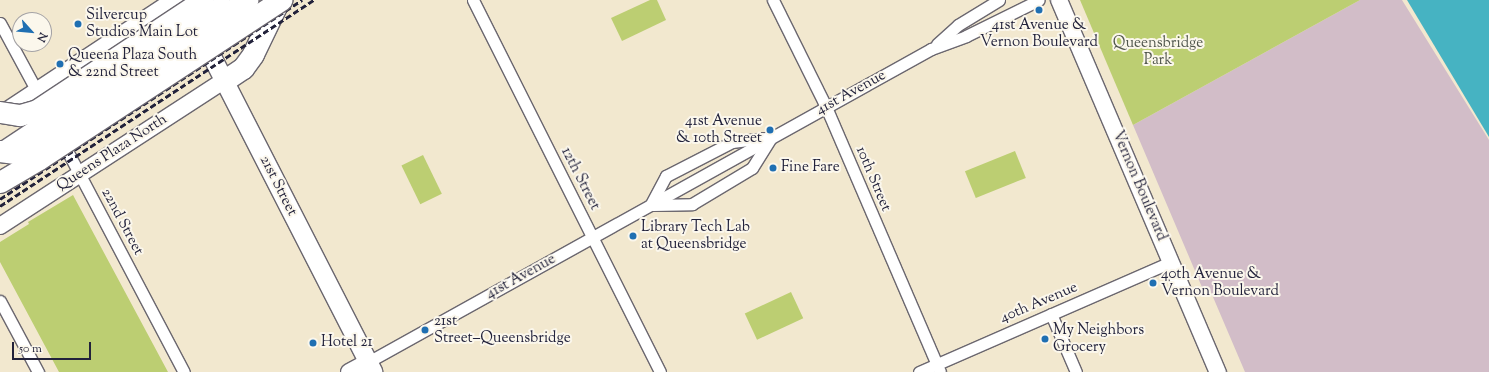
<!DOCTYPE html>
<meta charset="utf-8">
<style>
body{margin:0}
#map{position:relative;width:1489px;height:372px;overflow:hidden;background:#f2e8cf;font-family:"Sorts Mill Goudy",serif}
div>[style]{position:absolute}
.industrial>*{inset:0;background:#d2bdc8}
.green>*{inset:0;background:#bcce72;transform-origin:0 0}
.water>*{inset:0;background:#46b3c2}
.roads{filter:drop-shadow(1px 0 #6b676f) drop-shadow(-1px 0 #6b676f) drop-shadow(0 1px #6b676f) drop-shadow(0 -1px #6b676f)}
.street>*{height:11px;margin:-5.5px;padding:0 5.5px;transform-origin:5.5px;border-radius:5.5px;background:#fff}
.secondary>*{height:16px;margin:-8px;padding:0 8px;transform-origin:8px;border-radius:8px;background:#fff}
.primary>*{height:18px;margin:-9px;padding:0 9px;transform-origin:9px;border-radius:9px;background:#fff}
.highway>*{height:21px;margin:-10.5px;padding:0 10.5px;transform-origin:10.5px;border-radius:10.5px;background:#fff}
.rail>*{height:3px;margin-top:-1.5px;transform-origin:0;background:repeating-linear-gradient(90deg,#22223b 0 6px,transparent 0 9px)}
.bridges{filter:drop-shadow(1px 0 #6b676f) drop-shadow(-1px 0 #6b676f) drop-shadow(0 1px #6b676f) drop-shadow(0 -1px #6b676f)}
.street-bridge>*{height:11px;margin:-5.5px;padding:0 5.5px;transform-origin:5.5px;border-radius:5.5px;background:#fff}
.highway-bridge>*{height:21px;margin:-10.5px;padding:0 10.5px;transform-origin:10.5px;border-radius:10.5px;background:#fff}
.dots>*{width:11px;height:11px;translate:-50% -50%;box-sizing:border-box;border:2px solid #fbf7ec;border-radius:50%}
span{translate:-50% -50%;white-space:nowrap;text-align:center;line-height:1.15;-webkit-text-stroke:4px #fbf7ec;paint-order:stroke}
.poi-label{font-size:15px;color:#22223b}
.left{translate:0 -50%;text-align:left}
.right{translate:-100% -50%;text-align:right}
.park-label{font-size:15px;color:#50564c}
.street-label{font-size:15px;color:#22223b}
.north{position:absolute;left:12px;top:12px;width:40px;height:40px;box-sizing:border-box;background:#fbf7ec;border:1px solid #a4a2a5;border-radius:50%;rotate:117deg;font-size:11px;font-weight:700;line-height:16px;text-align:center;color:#22223b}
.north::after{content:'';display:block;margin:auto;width:14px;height:18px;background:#1f6fb2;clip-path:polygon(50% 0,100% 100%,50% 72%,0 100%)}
.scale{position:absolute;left:12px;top:342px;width:79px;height:18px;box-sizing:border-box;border:2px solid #22223b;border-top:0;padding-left:5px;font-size:12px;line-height:14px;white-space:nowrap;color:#22223b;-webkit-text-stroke:3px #fbf7ec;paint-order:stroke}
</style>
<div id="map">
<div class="industrial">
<div style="clip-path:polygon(1360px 0,1402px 0,1489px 140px,1489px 372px,1245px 372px,1210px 290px,1204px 292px,1133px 125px)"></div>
</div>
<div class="green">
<div style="clip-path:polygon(650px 0,657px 0,666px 20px,622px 41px,611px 18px)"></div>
<div style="clip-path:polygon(1080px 0,1360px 0,1133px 125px)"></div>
<div style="left:1015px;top:151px;width:29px;height:54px;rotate:68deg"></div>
<div style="left:423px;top:155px;width:43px;height:24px;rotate:64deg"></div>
<div style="clip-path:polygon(73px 195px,168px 372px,59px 372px,0 262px,0 242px,29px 224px,28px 222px)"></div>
<div style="left:791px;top:292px;width:29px;height:51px;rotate:65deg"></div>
</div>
<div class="water">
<div style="clip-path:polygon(1407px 0,1489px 0,1489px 137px)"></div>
</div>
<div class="roads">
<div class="street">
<div style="left:473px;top:0;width:416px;rotate:63.3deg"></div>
<div style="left:773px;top:0;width:119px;rotate:63.6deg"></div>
<div style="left:826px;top:107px;width:288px;rotate:66.7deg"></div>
<div style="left:0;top:23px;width:84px;rotate:61.6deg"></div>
<div style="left:937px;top:44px;width:28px;rotate:-42deg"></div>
<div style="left:958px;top:25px;width:48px;rotate:-31.4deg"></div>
<div style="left:61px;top:139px;width:263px;rotate:62.2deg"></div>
<div style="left:651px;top:204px;width:32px;rotate:-62deg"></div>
<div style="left:666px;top:176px;width:74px;rotate:-27.3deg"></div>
<div style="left:732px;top:142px;width:34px;rotate:-7deg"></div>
<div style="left:653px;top:205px;width:39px;rotate:-1deg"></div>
<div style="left:692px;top:204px;width:70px;rotate:-31deg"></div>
<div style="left:752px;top:168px;width:36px;rotate:-58deg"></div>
<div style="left:0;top:301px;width:81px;rotate:61.8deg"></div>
<div style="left:1051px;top:314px;width:63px;rotate:66.7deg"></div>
<div style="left:368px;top:362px;width:644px;rotate:-29.07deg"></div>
<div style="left:931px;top:49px;width:37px;rotate:-20deg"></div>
<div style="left:966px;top:36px;width:81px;rotate:-26.3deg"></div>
<div style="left:919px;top:372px;width:275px;rotate:-23.6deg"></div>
</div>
<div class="secondary">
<div style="left:1059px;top:0;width:405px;rotate:66.9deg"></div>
<div style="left:0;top:115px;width:209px;rotate:-33.5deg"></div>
<div style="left:0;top:226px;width:268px;rotate:-33deg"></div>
<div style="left:349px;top:372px;width:21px;rotate:-28deg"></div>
</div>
<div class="primary">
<div style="left:183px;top:0;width:418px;rotate:62.9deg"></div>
</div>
<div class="highway">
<div style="left:225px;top:80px;width:22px;rotate:-34deg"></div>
<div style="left:243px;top:68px;width:17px;rotate:-54deg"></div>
<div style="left:253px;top:54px;width:60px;rotate:-64.3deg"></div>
</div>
</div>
<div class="rail">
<div style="left:0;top:199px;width:362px;rotate:-33.4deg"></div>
<div style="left:0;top:206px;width:376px;rotate:-33.3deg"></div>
</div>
<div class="bridges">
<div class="street-bridge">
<div style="left:0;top:148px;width:268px;rotate:-33.6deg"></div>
</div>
<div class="highway-bridge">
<div style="left:0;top:112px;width:20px;rotate:9deg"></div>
<div style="left:20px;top:115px;width:18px;rotate:-16deg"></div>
<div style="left:37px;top:110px;width:199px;rotate:-33.5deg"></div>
<div style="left:24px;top:143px;width:29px;rotate:-25deg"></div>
<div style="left:50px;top:131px;width:237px;rotate:-33.6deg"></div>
<div style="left:0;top:151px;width:21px;rotate:8deg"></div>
<div style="left:21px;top:154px;width:26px;rotate:-21deg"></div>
<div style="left:0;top:182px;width:45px;rotate:-30.5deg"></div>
<div style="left:39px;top:159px;width:290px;rotate:-33.3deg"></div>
</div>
</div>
<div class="dots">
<div style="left:1039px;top:10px;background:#1f6fb2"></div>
<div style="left:78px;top:24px;background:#1f6fb2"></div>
<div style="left:60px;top:64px;background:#1f6fb2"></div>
<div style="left:770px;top:130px;background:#1f6fb2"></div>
<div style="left:773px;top:168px;background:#1f6fb2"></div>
<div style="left:633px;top:236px;background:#1f6fb2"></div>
<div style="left:1153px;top:283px;background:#1f6fb2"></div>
<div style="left:425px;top:330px;background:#1f6fb2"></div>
<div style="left:1045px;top:339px;background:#1f6fb2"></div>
<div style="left:313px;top:343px;background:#1f6fb2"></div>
</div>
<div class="poi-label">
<span class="left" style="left:86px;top:24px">Silvercup<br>Studios Main Lot</span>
<span style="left:1039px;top:34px">41st Avenue &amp;<br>Vernon Boulevard</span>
<span class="left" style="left:68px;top:64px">Queena Plaza South<br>&amp; 22nd Street</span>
<span class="right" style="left:762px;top:130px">41st Avenue<br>&amp; 10th Street</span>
<span class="left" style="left:781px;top:168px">Fine Fare</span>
<span class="left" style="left:641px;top:236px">Library Tech Lab<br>at Queensbridge</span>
<span class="left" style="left:1161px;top:283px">40th Avenue &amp;<br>Vernon Boulevard</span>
<span class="left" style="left:434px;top:330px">21st<br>Street–Queensbridge</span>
<span class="left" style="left:1053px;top:339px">My Neighbors<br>Grocery</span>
<span class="left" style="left:321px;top:343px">Hotel 21</span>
</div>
<div class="park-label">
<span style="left:1158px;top:52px">Queensbridge<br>Park</span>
</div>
<div class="street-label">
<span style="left:851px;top:93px;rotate:-29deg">41st Avenue</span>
<span style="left:112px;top:153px;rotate:-33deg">Queens Plaza North</span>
<span style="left:580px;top:179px;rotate:63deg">12th Street</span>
<span style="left:873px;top:179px;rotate:67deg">10th Street</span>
<span style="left:278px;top:186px;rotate:63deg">21st Street</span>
<span style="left:1139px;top:186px;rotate:67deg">Vernon Boulevard</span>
<span style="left:122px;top:222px;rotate:62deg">22nd Street</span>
<span style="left:521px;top:277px;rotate:-29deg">41st Avenue</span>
<span style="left:1039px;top:303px;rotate:-23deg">40th Avenue</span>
</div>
<div class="north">N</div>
<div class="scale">50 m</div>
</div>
